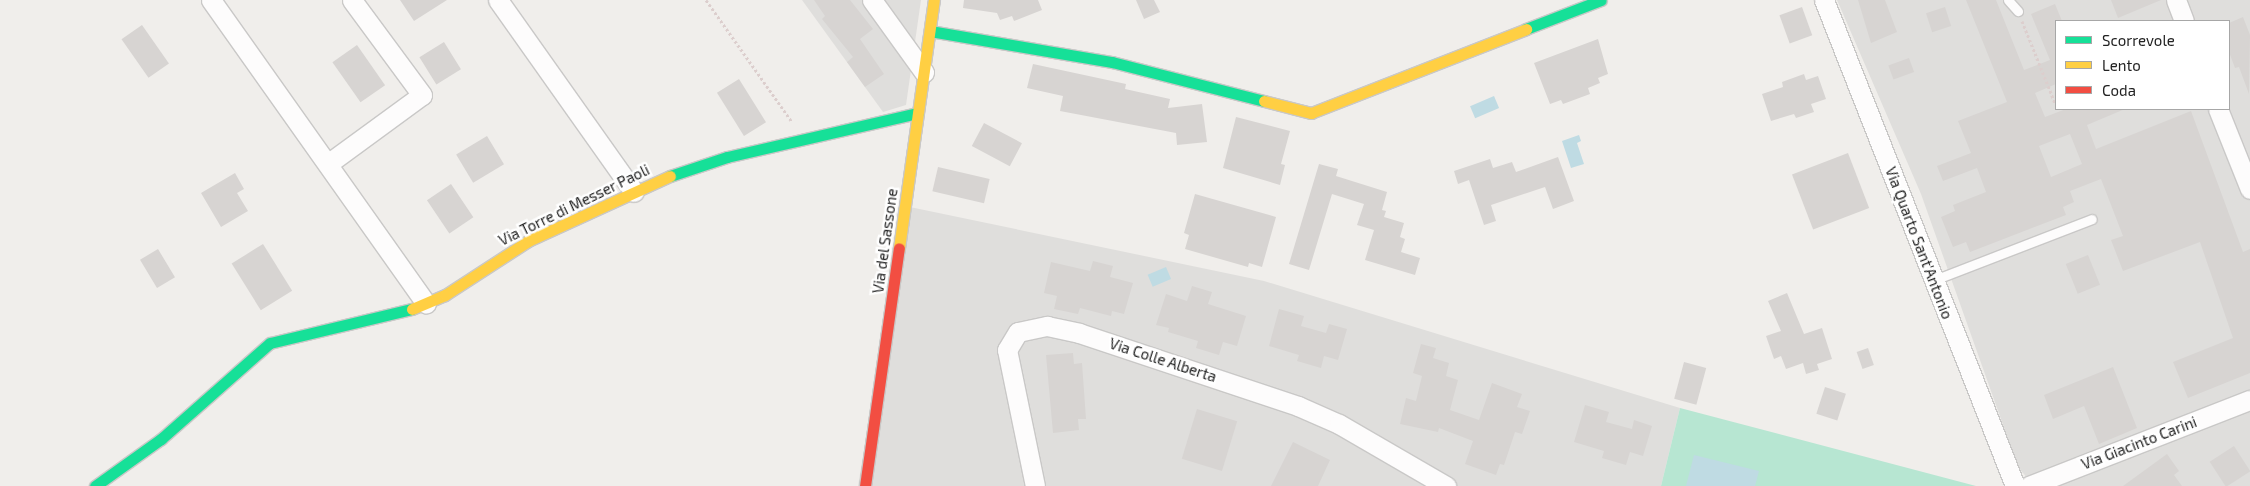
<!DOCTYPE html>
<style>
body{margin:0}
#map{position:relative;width:2250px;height:486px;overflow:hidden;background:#f0eeeb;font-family:"Exo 2",sans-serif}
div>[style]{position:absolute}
.residential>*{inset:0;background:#dfdedc}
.pitch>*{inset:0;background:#b7e6d2}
.water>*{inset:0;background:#bfdbe3;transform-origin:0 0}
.building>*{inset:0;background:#d7d4d2;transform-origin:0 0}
.path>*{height:3px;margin-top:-1.5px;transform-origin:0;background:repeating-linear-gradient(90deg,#dccecd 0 2.5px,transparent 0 5px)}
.roads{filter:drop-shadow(1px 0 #c9c8c7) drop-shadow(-1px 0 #c9c8c7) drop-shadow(0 1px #c9c8c7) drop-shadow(0 -1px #c9c8c7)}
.lane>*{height:9px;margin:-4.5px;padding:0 4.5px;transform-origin:4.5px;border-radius:4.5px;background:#fdfcfc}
.street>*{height:19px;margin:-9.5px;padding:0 9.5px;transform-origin:9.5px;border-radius:9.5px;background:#fdfcfc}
.fast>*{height:11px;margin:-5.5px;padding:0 5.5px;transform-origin:5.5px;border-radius:5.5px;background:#16e098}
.slow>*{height:11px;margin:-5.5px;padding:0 5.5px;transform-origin:5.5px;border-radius:5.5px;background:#ffcf43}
.jam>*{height:11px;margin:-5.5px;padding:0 5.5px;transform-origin:5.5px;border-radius:5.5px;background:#f24e42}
span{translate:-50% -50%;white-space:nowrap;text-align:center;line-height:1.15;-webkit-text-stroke:5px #fff;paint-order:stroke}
.street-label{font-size:15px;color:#222}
.legend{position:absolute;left:2055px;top:20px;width:175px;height:90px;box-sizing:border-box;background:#fff;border:1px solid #a7a7a7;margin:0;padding:6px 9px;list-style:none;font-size:15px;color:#222}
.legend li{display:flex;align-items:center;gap:10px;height:25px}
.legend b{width:25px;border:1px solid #a7a7a7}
</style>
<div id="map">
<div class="residential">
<div style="clip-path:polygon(802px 0,921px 0,906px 105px,883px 112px)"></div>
<div style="clip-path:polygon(evenodd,1837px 0,2250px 0,2250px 486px,2034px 486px,2018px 467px,1921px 194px,1837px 0,2056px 21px,2229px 21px,2229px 109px,2056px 109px,2056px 21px)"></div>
<div style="clip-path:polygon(905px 206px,1264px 281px,1680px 408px,1661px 486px,858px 486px)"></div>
</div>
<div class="pitch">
<div style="clip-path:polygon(1680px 408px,1976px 486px,1661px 486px)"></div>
</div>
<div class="water">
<div style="left:1494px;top:96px;width:13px;height:26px;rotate:67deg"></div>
<div style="clip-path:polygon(1579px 135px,1581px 141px,1577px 143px,1584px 164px,1571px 168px,1562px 141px)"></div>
<div style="left:1166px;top:267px;width:13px;height:20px;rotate:67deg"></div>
<div style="clip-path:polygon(1694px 455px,1759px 471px,1755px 486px,1686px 486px)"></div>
</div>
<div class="building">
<div style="clip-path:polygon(400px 0,447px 0,414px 21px)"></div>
<div style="clip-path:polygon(814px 0,850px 0,873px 29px,860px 39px,884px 74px,865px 87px,847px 62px,853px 57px,822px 19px,825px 16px)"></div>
<div style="clip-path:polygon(964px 0,1038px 0,1042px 10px,1014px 21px,1012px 16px,1000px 20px,997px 13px,963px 8px)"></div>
<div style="clip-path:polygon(1136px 0,1154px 0,1160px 12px,1144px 19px)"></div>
<div style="clip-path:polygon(1858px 0,1885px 0,1897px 32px,1871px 43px)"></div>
<div style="clip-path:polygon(evenodd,1966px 0,1996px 0,2024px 70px,2050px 60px,2031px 14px,2055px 4px,2062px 21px,2056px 21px,2056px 84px,2035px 93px,2045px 117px,2066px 109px,2125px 109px,2087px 125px,2096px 149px,2191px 111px,2243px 252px,2250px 249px,2250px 373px,2188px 398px,2173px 362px,2233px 338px,2200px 242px,2123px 271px,2111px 240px,2123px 236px,2101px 179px,2070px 191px,2074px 202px,2063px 207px,2066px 215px,1970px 252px,1966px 242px,1953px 247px,1941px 217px,1955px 211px,1953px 205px,1986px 192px,1977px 168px,1943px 181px,1937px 166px,1971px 153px,1958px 121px,2007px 102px,1966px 0,2070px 134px,2082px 164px,2051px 177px,2039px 146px,2070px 134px)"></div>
<div style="clip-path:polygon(2111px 0,2161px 0,2118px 18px)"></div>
<div style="left:1802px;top:7px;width:30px;height:24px;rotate:70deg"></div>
<div style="left:1945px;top:7px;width:20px;height:20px;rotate:72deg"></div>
<div style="clip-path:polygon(2243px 17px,2250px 35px,2249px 94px,2239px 67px,2235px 68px,2229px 52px,2229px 23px)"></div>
<div style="left:142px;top:25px;width:47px;height:25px;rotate:55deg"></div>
<div style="clip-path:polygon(1598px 39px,1608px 74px,1598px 78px,1600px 83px,1588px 88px,1590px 94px,1563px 104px,1561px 100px,1550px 104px,1534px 63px)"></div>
<div style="left:444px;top:42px;width:32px;height:29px;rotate:58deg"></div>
<div style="left:357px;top:45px;width:49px;height:30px;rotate:55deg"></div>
<div style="left:1909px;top:58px;width:15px;height:22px;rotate:70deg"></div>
<div style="clip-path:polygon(1033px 64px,1126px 84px,1125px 89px,1170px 99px,1168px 108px,1202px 104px,1207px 142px,1177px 145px,1176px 133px,1060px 111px,1063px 96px,1027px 88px)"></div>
<div style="clip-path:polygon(1804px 74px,1806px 80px,1818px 76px,1826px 99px,1811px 104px,1814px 112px,1796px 118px,1794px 114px,1771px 121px,1762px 94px,1783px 87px,1782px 82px)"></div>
<div style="left:739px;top:79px;width:51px;height:26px;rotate:58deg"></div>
<div style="clip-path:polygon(1236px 117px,1290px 131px,1281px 164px,1285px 165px,1280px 185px,1223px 168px)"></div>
<div style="left:984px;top:123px;width:43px;height:26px;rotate:28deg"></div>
<div style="left:487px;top:136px;width:33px;height:36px;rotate:59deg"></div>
<div style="left:1848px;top:153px;width:59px;height:60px;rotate:69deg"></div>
<div style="clip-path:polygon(1558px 157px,1574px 201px,1553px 209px,1545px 187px,1491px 205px,1496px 221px,1484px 225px,1469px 180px,1458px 184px,1454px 171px,1490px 159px,1493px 168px,1512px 162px,1516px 172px)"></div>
<div style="clip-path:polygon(1319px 164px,1338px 169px,1336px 176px,1387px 192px,1382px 210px,1386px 211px,1384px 217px,1404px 223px,1400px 237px,1405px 239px,1401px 252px,1420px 258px,1415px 275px,1365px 260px,1374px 230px,1357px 225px,1364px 204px,1332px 194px,1309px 270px,1289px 264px)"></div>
<div style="left:938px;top:167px;width:53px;height:25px;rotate:13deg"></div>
<div style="clip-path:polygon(235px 173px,244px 189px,237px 193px,248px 211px,221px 227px,201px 193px)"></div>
<div style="left:451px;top:184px;width:40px;height:29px;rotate:56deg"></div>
<div style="clip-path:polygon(1195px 194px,1276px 217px,1262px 267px,1249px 263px,1248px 267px,1185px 249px,1189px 235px,1184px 233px)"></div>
<div style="left:263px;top:244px;width:55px;height:37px;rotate:58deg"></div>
<div style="left:158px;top:249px;width:33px;height:21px;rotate:59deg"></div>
<div style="left:2088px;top:255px;width:32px;height:24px;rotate:68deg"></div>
<div style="clip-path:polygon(1093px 261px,1113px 266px,1110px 277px,1133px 283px,1124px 314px,1112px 311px,1111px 316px,1080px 308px,1078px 314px,1054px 309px,1057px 296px,1044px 293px,1051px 262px,1090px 271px)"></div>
<div style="clip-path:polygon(1192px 286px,1212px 292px,1208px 304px,1246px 316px,1237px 346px,1223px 342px,1219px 355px,1196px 348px,1198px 341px,1168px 332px,1169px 328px,1156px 325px,1166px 294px,1187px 301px)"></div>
<div style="clip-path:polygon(1787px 293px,1804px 334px,1822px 328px,1832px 359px,1817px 364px,1819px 370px,1806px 374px,1803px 363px,1786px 369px,1781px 356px,1774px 359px,1766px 336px,1781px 331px,1768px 301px)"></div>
<div style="clip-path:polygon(1279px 309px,1304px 316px,1301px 326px,1326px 333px,1329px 324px,1347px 329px,1338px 360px,1324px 356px,1321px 368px,1297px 361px,1299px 355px,1269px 346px)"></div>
<div style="clip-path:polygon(1421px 344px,1436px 348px,1433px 358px,1449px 363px,1446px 376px,1458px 380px,1450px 410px,1479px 420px,1492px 383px,1522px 394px,1517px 407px,1530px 411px,1522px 434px,1515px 432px,1504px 465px,1500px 464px,1496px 475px,1465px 464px,1473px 441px,1439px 428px,1438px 432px,1400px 424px,1406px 398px,1416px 401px,1422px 376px,1413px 373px)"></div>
<div style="left:1868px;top:348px;width:18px;height:12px;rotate:71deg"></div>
<div style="clip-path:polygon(1073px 353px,1074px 364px,1082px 363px,1086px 419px,1078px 419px,1079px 430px,1053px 433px,1046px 355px)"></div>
<div style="left:1684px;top:362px;width:23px;height:38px;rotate:15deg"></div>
<div style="clip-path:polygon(2113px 367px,2137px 428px,2099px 444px,2084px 406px,2053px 419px,2044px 395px)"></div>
<div style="left:1825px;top:387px;width:22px;height:28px;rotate:18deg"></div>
<div style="clip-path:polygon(1585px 405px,1609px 412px,1606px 422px,1632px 429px,1634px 420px,1652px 426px,1643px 456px,1630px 452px,1626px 465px,1602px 458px,1604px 451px,1574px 442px)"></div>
<div style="left:1197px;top:409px;width:42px;height:52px;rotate:17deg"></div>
<div style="clip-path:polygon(1293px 442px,1330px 460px,1318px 486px,1271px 486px)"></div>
<div style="left:2234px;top:446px;width:30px;height:29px;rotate:57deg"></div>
<div style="clip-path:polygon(2167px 454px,2179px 471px,2174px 475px,2182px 486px,2123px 486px)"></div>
</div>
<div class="path">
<div style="left:706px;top:0;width:149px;rotate:54.8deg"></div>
<div style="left:2022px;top:21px;width:88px;rotate:68.1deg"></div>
</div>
<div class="roads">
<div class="lane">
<div style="left:2008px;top:0;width:15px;rotate:48deg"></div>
<div style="left:1934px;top:280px;width:169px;rotate:-21.1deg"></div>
</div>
<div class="street">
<div style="left:211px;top:0;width:372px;rotate:54.7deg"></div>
<div style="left:498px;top:0;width:235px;rotate:54.7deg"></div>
<div style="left:872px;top:0;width:89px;rotate:54.2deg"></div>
<div style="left:1824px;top:0;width:522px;rotate:68.54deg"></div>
<div style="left:2176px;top:0;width:22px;rotate:69deg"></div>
<div style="left:2218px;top:109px;width:86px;rotate:68.2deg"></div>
<div style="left:329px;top:163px;width:115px;rotate:-36.2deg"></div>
<div style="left:422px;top:95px;width:118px;rotate:-126.4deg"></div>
<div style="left:1035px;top:486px;width:139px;rotate:-101.6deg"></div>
<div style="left:1007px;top:350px;width:21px;rotate:-59deg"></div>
<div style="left:1018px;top:332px;width:30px;rotate:-12deg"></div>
<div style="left:1047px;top:326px;width:33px;rotate:12deg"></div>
<div style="left:1079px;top:333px;width:231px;rotate:18.4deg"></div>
<div style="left:1298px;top:406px;width:45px;rotate:23.7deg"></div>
<div style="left:1339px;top:424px;width:124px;rotate:30.1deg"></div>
<div style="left:2029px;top:486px;width:237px;rotate:-21.3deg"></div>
</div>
<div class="fast">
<div style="left:1526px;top:29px;width:80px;rotate:-21.1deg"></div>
<div style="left:930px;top:31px;width:185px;rotate:9.7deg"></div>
<div style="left:1112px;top:62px;width:157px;rotate:14.4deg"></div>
<div style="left:670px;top:176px;width:60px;rotate:-18.4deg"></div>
<div style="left:727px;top:157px;width:196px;rotate:-13deg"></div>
<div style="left:95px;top:486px;width:81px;rotate:-35.5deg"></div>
<div style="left:161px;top:439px;width:145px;rotate:-41.4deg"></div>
<div style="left:270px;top:343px;width:146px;rotate:-13.5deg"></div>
</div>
<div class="slow">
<div style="left:1264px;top:101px;width:49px;rotate:14.3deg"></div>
<div style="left:1311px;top:113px;width:231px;rotate:-21.3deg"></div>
<div style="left:899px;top:248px;width:250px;rotate:-82deg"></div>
<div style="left:412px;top:309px;width:36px;rotate:-23deg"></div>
<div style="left:445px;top:295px;width:99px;rotate:-33deg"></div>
<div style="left:528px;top:241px;width:156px;rotate:-24.6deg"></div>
</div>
<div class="jam">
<div style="left:865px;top:486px;width:240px;rotate:-81.9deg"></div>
</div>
</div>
<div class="street-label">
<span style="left:574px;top:205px;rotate:-26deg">Via Torre di Messer Paoli</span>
<span style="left:885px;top:241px;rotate:-82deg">Via del Sassone</span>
<span style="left:1919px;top:243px;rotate:69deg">Via Quarto Sant'Antonio</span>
<span style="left:1163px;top:360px;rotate:18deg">Via Colle Alberta</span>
<span style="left:2139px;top:443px;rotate:-21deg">Via Giacinto Carini</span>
</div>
<ul class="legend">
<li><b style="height:6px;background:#16e098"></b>Scorrevole</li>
<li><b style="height:6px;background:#ffcf43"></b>Lento</li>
<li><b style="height:6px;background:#f24e42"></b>Coda</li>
</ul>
</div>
